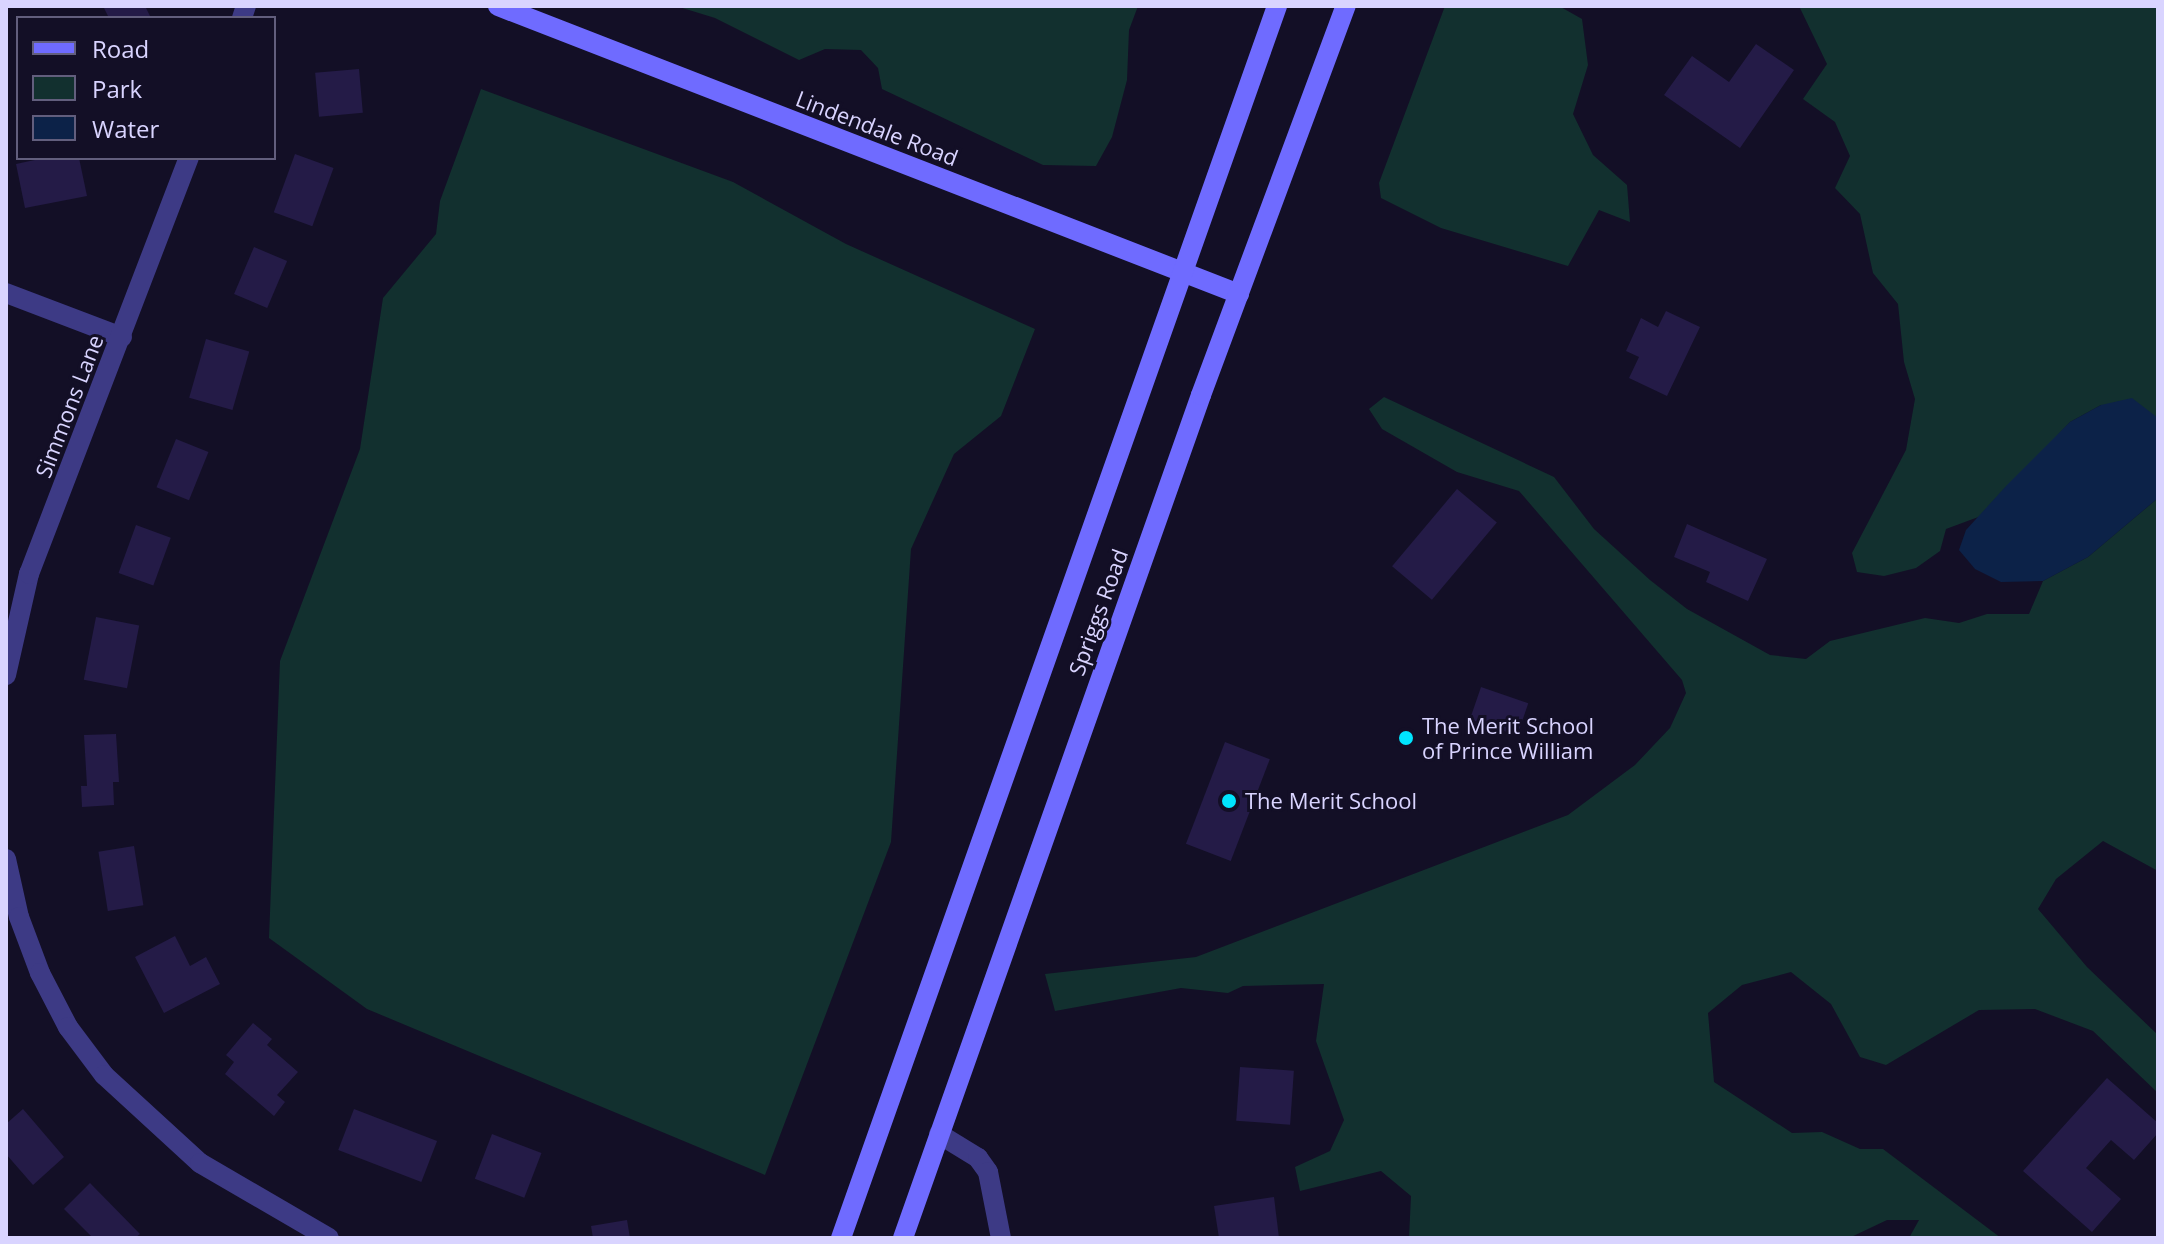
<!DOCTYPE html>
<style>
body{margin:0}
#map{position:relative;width:2164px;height:1244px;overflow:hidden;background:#130f26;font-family:"Open Sans",sans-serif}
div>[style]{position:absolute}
.green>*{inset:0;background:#12302f}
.water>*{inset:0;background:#0c2248}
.building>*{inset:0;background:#241b47;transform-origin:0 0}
.street>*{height:20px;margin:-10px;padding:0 10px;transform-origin:10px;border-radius:10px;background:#3d3a85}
.secondary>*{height:20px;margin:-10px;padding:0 10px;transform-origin:10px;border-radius:10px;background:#6f6bff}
.dots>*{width:22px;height:22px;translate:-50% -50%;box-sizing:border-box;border:4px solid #130f26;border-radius:50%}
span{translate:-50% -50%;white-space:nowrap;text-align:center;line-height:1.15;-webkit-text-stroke:6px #130f26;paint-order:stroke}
.street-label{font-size:22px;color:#d9d4ff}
.poi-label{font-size:22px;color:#d9d4ff}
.left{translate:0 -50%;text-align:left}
.frame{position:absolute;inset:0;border:8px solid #d9d4ff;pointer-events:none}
.legend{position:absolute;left:16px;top:16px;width:260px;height:144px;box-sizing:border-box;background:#130f26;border:2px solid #625e7d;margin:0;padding:10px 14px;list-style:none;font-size:24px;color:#d9d4ff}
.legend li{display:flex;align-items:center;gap:16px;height:40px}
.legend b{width:40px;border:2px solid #625e7d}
</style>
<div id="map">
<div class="green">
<div style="clip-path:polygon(676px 6px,1138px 6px,1129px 30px,1127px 80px,1112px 137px,1096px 166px,1043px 165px,882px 89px,878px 68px,861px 50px,825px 49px,799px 60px,715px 18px)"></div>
<div style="clip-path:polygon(1445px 6px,1559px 6px,1582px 19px,1588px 65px,1573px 114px,1593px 155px,1627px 185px,1630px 222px,1599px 210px,1568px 266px,1441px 228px,1381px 198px,1379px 183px)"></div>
<div style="clip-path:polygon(1799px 6px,2158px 6px,2158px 418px,2101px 405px,2070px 422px,1981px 516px,1946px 529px,1940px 551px,1916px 568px,1884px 576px,1857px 572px,1852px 553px,1906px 450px,1915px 399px,1904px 362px,1898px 304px,1873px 273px,1860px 214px,1835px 188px,1850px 156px,1835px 122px,1803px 99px,1827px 64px)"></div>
<div style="clip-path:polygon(481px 89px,733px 182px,846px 244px,1035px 329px,1001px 416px,954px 454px,911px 549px,891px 842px,765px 1175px,367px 1009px,269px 938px,280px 661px,360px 449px,383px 298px,436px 234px,440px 201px)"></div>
<div style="clip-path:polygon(1384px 397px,1554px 477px,1594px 529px,1650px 580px,1687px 609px,1770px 655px,1806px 659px,1830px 641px,1925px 618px,1959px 623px,1987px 614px,2029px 614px,2043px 581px,2088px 557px,2158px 498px,2158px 871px,2103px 841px,2056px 879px,2038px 909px,2087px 967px,2158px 1035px,2158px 1093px,2093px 1031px,2035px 1009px,1979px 1010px,1886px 1065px,1860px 1057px,1831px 1004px,1791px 972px,1742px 985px,1708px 1013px,1714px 1082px,1792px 1133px,1822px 1132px,1860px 1149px,1883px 1149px,2001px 1238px,1909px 1238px,1919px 1220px,1887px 1220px,1849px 1238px,1409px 1238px,1411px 1196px,1381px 1171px,1300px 1191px,1295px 1167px,1330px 1151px,1344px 1120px,1316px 1041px,1324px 984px,1243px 986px,1228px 993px,1181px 988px,1055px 1011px,1045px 974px,1196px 957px,1568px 815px,1635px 765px,1670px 728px,1686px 693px,1682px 680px,1519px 491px,1457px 472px,1382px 429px,1369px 409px)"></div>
</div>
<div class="water">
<div style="clip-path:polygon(2132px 398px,2158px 418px,2158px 498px,2088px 557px,2043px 581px,2001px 582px,1975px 569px,1959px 550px,1966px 530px,2007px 485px,2070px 422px,2101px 405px)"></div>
</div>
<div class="building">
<div style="clip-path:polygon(103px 6px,145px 6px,151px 18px,109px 18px)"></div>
<div style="clip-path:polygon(1756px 44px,1794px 70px,1740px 148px,1664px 95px,1692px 56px,1729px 82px)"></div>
<div style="left:359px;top:69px;width:44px;height:44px;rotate:85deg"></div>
<div style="left:295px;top:154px;width:41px;height:62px;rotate:20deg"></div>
<div style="clip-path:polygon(44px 158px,79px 158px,87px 196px,25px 208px,16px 164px)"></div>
<div style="left:254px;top:247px;width:36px;height:51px;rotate:23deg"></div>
<div style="clip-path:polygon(1666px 311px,1700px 327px,1667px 396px,1629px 378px,1639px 357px,1626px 351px,1641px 318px,1658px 327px)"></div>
<div style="left:206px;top:339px;width:45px;height:61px;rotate:16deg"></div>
<div style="left:176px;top:439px;width:35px;height:52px;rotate:22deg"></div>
<div style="left:1457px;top:489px;width:52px;height:101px;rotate:40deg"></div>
<div style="clip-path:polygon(1687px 524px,1767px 559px,1748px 601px,1706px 582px,1710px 572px,1674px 557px)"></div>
<div style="left:136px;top:525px;width:37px;height:51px;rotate:20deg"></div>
<div style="left:96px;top:617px;width:44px;height:64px;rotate:11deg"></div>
<div style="left:1481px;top:687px;width:50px;height:34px;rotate:19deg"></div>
<div style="clip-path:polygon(116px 734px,119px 782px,113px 782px,114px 805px,82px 807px,81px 786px,87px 786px,84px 735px)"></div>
<div style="left:1225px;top:742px;width:48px;height:109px;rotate:21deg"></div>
<div style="left:134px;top:846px;width:60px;height:36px;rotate:81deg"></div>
<div style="clip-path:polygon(175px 936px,190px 966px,206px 957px,220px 984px,164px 1013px,135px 957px)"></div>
<div style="clip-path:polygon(253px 1023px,272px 1039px,267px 1045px,298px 1072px,277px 1095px,285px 1102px,274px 1116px,225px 1074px,234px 1062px,226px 1055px)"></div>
<div style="left:1240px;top:1067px;width:54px;height:54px;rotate:4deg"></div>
<div style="clip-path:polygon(2107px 1078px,2158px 1123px,2158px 1133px,2134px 1160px,2111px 1140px,2086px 1168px,2121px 1199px,2092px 1232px,2023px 1171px)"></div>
<div style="clip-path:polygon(23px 1109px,64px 1157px,33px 1185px,6px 1154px,6px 1124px)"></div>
<div style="left:354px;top:1109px;width:89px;height:44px;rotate:21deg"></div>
<div style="left:492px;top:1134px;width:53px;height:48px;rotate:21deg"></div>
<div style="clip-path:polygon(90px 1183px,140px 1234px,135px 1238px,93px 1238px,64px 1209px)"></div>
<div style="clip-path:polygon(1274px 1197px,1279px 1238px,1219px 1238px,1214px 1206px)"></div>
<div style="clip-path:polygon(627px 1220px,630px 1238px,593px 1238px,591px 1226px)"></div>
</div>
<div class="street">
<div style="left:242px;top:18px;width:13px;rotate:-72deg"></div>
<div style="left:6px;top:293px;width:124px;rotate:20.8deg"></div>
<div style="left:6px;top:675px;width:104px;rotate:-77.2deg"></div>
<div style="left:29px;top:574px;width:446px;rotate:-69deg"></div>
<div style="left:6px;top:859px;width:59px;rotate:77.4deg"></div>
<div style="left:19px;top:917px;width:60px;rotate:69.4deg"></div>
<div style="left:40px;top:973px;width:61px;rotate:62.6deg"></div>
<div style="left:68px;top:1027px;width:60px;rotate:53.1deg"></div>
<div style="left:104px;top:1075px;width:130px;rotate:42.5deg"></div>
<div style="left:200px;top:1163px;width:149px;rotate:30.2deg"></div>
<div style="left:939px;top:1134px;width:46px;rotate:31.6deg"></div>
<div style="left:978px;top:1158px;width:17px;rotate:54deg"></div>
<div style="left:988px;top:1172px;width:67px;rotate:78.9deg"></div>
</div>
<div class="secondary">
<div style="left:498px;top:6px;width:795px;rotate:21.24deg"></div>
<div style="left:841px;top:1238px;width:1307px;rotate:-70.51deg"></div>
<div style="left:903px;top:1238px;width:894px;rotate:-70.53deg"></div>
<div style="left:1201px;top:395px;width:415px;rotate:-69.6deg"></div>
</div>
<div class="dots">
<div style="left:1406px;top:738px;background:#00e5ff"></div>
<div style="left:1229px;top:801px;background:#00e5ff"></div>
</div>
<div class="street-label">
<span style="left:877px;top:128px;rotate:21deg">Lindendale Road</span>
<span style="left:69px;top:406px;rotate:-69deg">Simmons Lane</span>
<span style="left:1098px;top:612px;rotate:-70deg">Spriggs Road</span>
</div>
<div class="poi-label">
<span class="left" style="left:1422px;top:738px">The Merit School<br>of Prince William</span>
<span class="left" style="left:1245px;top:801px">The Merit School</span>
</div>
<div class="frame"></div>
<ul class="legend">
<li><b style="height:10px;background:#6f6bff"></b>Road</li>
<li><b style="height:22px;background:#12302f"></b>Park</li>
<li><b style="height:22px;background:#0c2248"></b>Water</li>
</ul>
</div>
